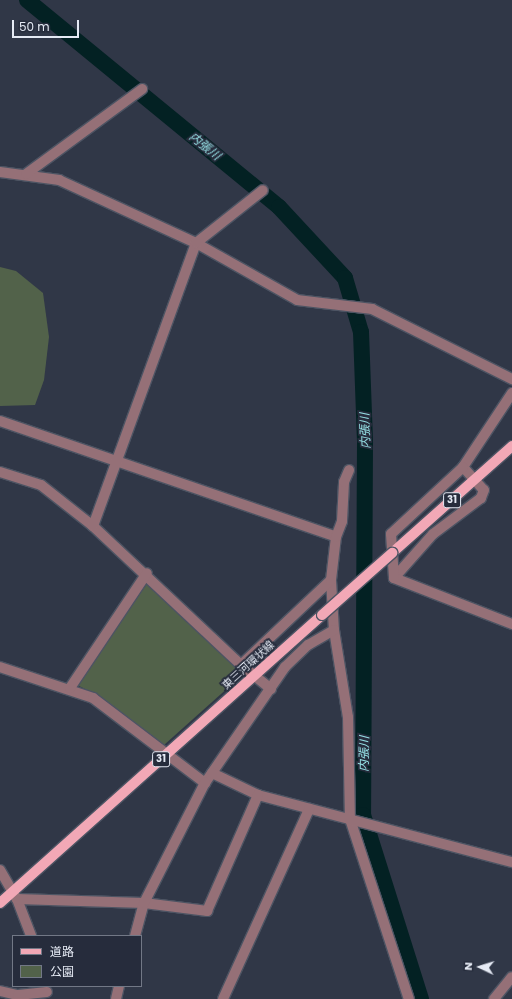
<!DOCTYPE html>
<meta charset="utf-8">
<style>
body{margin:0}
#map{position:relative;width:512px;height:999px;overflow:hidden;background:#303747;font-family:Poppins,"Noto Sans JP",sans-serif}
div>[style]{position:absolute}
.green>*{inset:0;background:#52624a}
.river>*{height:16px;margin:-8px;padding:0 8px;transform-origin:8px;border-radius:8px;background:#032123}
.roads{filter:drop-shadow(1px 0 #4d5463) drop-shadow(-1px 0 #4d5463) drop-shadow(0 1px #4d5463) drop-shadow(0 -1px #4d5463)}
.minor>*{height:10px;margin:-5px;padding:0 5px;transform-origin:5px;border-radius:5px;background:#957077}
.major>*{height:10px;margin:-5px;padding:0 5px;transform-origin:5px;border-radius:5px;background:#f2a8b6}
.bridges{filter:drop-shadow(1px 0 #4d5463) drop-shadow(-1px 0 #4d5463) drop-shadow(0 1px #4d5463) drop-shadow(0 -1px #4d5463)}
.major-bridge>*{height:10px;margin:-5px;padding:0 5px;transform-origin:5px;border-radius:5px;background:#f2a8b6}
span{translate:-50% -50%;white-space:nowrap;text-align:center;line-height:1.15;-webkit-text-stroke:3.5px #262c3c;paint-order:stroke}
.shield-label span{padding:1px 3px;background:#262c3c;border:1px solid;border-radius:3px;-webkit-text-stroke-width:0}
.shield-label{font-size:10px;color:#e5eaf4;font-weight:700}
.street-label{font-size:11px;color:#e5eaf4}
.water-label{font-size:12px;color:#97e2e7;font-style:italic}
.legend{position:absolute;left:12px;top:935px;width:130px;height:52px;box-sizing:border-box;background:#262c3c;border:1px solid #727886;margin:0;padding:5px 7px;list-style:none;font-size:12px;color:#e5eaf4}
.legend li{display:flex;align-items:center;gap:8px;height:20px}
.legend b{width:20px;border:1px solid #727886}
.north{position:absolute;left:460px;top:947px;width:40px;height:40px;-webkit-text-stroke:3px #262c3c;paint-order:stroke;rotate:274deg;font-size:11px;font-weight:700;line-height:16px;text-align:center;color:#e5eaf4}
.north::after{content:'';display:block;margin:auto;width:14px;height:18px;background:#e5eaf4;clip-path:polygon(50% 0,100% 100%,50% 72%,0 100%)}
.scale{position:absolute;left:12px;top:20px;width:67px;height:18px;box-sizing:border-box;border:2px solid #e5eaf4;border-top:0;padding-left:5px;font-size:12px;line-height:14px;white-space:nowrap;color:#e5eaf4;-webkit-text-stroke:3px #262c3c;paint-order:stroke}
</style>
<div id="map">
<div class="green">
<div style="clip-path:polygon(0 267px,16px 271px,43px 293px,49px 337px,44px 380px,35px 405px,0 406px)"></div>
<div style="clip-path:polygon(147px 580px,241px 667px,240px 677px,164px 745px,97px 695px,77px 685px)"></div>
</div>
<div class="river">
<div style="left:27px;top:0;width:326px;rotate:39.4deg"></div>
<div style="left:279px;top:207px;width:97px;rotate:47.1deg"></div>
<div style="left:345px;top:278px;width:56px;rotate:73.5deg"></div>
<div style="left:361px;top:332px;width:111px;rotate:87.9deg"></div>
<div style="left:365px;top:443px;width:372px;rotate:90.3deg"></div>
<div style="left:363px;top:815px;width:193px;rotate:72.5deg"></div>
</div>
<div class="roads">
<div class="minor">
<div style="left:0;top:172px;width:60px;rotate:7.7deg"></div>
<div style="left:59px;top:180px;width:151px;rotate:24.7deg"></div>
<div style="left:196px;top:243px;width:116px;rotate:29.4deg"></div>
<div style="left:297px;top:300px;width:76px;rotate:6.8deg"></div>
<div style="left:372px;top:309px;width:157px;rotate:26.6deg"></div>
<div style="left:26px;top:174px;width:144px;rotate:-36.2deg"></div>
<div style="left:512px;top:393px;width:89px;rotate:123.5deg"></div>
<div style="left:463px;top:467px;width:31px;rotate:48deg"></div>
<div style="left:484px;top:490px;width:9px;rotate:111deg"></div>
<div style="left:481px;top:498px;width:60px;rotate:143.1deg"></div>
<div style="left:433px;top:534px;width:59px;rotate:131.6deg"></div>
<div style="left:394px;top:578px;width:127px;rotate:21.3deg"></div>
<div style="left:0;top:421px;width:355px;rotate:19deg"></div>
<div style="left:0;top:472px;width:43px;rotate:17.6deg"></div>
<div style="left:41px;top:485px;width:66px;rotate:38.3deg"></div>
<div style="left:93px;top:526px;width:203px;rotate:43.2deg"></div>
<div style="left:93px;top:526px;width:301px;rotate:-70deg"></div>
<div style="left:196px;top:243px;width:85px;rotate:-38.3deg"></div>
<div style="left:394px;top:578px;width:44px;rotate:-93.9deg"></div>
<div style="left:391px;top:534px;width:98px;rotate:-42.9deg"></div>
<div style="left:331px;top:580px;width:50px;rotate:86.6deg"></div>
<div style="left:334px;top:630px;width:88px;rotate:80.9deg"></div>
<div style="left:348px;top:717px;width:102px;rotate:88.9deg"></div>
<div style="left:350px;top:819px;width:189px;rotate:71.9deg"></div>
<div style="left:0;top:667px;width:98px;rotate:18.4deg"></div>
<div style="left:93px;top:698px;width:141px;rotate:37.2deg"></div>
<div style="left:205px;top:783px;width:141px;rotate:-55.4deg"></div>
<div style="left:285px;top:667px;width:32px;rotate:-44deg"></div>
<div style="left:308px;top:645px;width:30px;rotate:-30deg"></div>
<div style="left:70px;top:688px;width:138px;rotate:-56.2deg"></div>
<div style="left:271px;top:689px;width:38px;rotate:-141deg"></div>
<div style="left:241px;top:665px;width:124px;rotate:-43.4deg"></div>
<div style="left:331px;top:580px;width:43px;rotate:-83.4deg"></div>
<div style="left:336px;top:537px;width:17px;rotate:-69deg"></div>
<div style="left:342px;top:521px;width:39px;rotate:-87deg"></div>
<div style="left:344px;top:482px;width:13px;rotate:-67deg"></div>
<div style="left:212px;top:773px;width:51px;rotate:25.6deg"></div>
<div style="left:258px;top:795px;width:263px;rotate:14.8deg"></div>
<div style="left:0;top:870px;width:34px;rotate:60deg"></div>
<div style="left:17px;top:899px;width:40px;rotate:69deg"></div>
<div style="left:17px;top:899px;width:127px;rotate:1.8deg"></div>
<div style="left:144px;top:903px;width:64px;rotate:7.2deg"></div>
<div style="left:207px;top:911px;width:127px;rotate:-66.3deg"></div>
<div style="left:135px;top:936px;width:34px;rotate:-75deg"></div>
<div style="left:144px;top:903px;width:135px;rotate:-63.1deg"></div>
<div style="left:0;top:991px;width:18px;rotate:13deg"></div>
<div style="left:18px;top:995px;width:29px;rotate:-6deg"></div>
<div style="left:116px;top:999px;width:13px;rotate:-77deg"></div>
<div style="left:223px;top:999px;width:209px;rotate:-65.6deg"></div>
<div style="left:494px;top:999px;width:28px;rotate:-51deg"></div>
</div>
<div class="major">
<div style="left:392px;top:553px;width:161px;rotate:-41.7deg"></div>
<div style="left:0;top:903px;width:432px;rotate:-41.8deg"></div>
</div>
</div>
<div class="bridges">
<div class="major-bridge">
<div style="left:322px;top:615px;width:94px;rotate:-41.5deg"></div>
</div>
</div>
<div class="shield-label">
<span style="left:452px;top:500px">31</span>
<span style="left:161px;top:759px">31</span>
</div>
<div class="street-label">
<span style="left:248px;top:665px;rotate:-42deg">東三河環状線</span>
</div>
<div class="water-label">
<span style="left:205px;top:146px;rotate:39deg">内張川</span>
<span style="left:365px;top:431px;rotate:-92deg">内張川</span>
<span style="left:364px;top:754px;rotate:-89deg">内張川</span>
</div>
<ul class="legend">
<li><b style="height:5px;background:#f2a8b6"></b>道路</li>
<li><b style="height:11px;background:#52624a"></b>公園</li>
</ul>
<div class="north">N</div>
<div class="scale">50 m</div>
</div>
